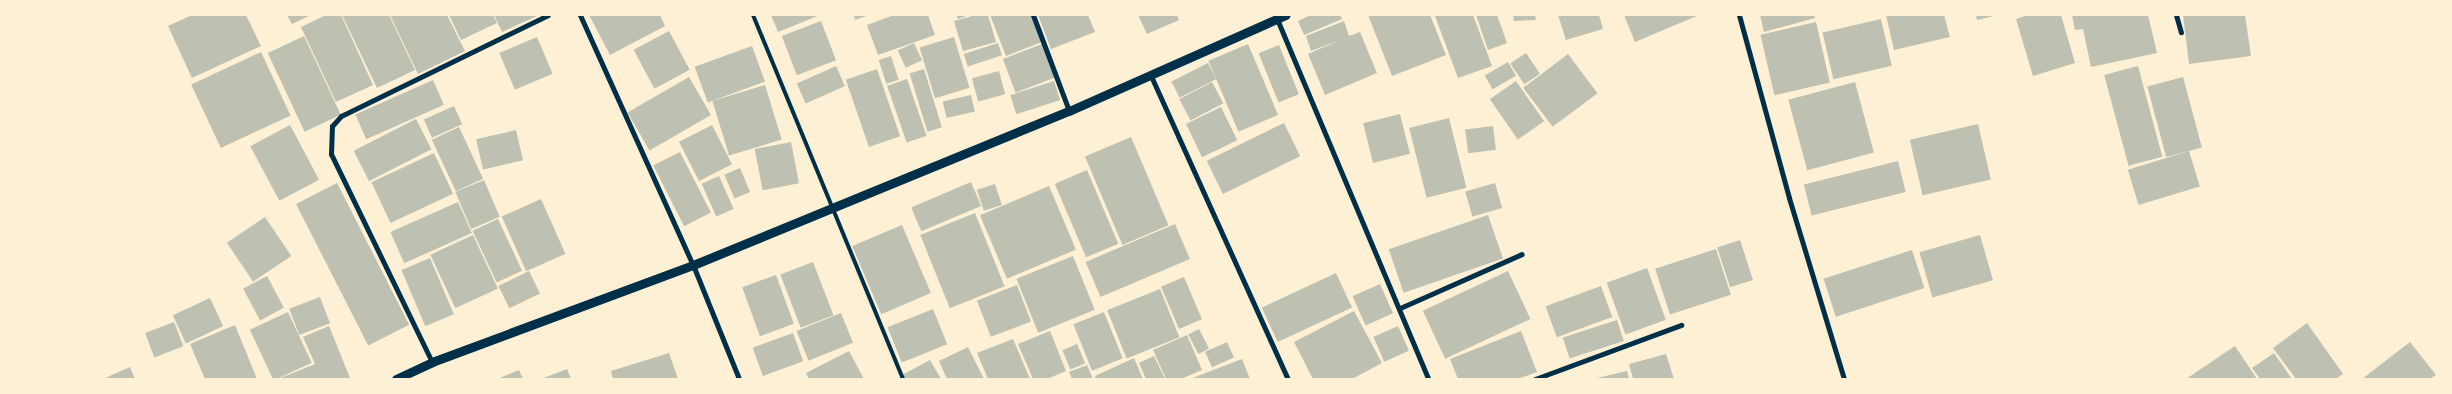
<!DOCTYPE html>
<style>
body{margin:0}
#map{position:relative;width:2452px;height:394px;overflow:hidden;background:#fdf0d5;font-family:Bitter,serif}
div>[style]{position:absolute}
.building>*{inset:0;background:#bec0b2;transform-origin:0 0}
.service>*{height:4px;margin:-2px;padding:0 2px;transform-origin:2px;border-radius:2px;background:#003049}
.minor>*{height:5px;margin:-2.5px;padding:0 2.5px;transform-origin:2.5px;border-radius:2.5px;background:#003049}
.tertiary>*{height:9px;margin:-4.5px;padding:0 4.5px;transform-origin:4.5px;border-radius:4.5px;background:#003049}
span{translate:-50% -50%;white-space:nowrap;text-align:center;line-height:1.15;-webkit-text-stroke:5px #fdf0d5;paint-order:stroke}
.frame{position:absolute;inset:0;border:16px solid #fdf0d5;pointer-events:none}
</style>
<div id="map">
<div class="building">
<div style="clip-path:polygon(192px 15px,246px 15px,261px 46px,192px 78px,168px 26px)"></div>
<div style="clip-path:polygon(287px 15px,311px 15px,292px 24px)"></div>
<div style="clip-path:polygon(326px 15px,341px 15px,373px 85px,336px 102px,301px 27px)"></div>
<div style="clip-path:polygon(342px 15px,389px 15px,415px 70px,377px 88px)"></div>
<div style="clip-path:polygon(390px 15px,447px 15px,465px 51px,418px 74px)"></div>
<div style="clip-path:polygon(449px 15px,493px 15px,497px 23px,461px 40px)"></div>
<div style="clip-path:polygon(494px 15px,539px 15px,502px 32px)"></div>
<div style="clip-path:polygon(589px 15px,660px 15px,665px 26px,610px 55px)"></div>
<div style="clip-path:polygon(771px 15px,820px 15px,778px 32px)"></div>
<div style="clip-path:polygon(854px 15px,869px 15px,855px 20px)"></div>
<div style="clip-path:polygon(894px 15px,928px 15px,935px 35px,878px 55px,867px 25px)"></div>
<div style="clip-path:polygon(956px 15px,969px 15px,958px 19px)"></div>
<div style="clip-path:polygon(976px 15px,988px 15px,996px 42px,963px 51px,954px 21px)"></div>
<div style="clip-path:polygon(990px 15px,1031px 15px,1042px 42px,1006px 56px)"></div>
<div style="clip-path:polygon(1038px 15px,1088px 15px,1095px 32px,1051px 49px)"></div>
<div style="clip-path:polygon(1138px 15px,1177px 15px,1179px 20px,1147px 34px)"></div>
<div style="clip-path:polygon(1311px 15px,1340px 15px,1342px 19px,1304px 35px,1298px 21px)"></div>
<div style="clip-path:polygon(1368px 15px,1430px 15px,1446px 55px,1392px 76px)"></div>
<div style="clip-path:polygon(1440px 15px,1473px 15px,1492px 66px,1458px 78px,1435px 16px)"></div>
<div style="clip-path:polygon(1476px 15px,1497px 15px,1507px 43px,1488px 50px)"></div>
<div style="clip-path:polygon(1513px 15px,1535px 15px,1536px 20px,1514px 21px)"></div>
<div style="clip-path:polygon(1558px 15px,1599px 15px,1603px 29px,1566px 40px)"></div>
<div style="clip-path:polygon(1624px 15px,1699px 15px,1635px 42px)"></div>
<div style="clip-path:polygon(1760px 15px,1814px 15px,1815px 18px,1764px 32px)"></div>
<div style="clip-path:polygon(1886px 15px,1944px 15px,1950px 37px,1894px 50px)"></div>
<div style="clip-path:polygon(1976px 15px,1994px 15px,1994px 16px,1977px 20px)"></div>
<div style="clip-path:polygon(2028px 15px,2061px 15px,2075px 63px,2033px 76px,2016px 19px)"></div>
<div style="clip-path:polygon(2072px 15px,2148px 15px,2157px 53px,2091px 67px,2083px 29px,2075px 30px)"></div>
<div style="clip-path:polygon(2183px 15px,2245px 15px,2251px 56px,2189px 64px)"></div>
<div style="left:1881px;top:19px;width:48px;height:60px;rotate:77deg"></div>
<div style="left:821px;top:21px;width:42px;height:42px;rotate:69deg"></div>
<div style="clip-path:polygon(1344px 21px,1349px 36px,1360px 32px,1377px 73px,1325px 95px,1308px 54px,1340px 40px,1311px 51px,1306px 36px)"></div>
<div style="left:1816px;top:22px;width:62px;height:57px;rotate:77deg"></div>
<div style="left:669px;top:31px;width:44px;height:40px;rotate:62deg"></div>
<div style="left:304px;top:36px;width:87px;height:40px;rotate:65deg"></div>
<div style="left:537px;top:37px;width:40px;height:41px;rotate:67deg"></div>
<div style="left:954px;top:37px;width:53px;height:36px;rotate:73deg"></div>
<div style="left:914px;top:43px;width:19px;height:18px;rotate:65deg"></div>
<div style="left:998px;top:43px;width:13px;height:36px;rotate:72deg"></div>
<div style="left:1042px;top:44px;width:36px;height:42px;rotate:69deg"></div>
<div style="left:1248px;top:44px;width:77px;height:43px;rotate:67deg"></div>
<div style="left:1279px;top:45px;width:53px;height:22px;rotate:68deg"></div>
<div style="left:752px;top:46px;width:38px;height:61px;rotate:70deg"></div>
<div style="left:261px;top:52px;width:70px;height:77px;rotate:65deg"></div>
<div style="left:1526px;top:53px;width:25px;height:19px;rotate:56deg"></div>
<div style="left:1568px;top:54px;width:49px;height:56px;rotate:53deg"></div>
<div style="left:891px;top:56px;width:25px;height:13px;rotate:72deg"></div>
<div style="left:1508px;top:62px;width:16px;height:27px;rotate:60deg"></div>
<div style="left:1208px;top:63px;width:18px;height:41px;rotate:63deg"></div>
<div style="left:836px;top:66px;width:22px;height:43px;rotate:66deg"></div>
<div style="left:2138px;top:66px;width:94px;height:35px;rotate:75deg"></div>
<div style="left:877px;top:69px;width:71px;height:33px;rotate:71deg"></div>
<div style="left:924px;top:69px;width:61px;height:15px;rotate:73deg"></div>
<div style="left:999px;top:71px;width:24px;height:28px;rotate:75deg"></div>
<div style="left:689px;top:77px;width:44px;height:71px;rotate:60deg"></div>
<div style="left:2183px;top:77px;width:73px;height:37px;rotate:75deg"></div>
<div style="left:907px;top:79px;width:60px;height:21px;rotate:71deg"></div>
<div style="left:433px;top:80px;width:27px;height:85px;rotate:66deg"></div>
<div style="left:1054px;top:81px;width:20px;height:46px;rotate:72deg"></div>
<div style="left:1516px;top:81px;width:49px;height:32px;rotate:55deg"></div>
<div style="left:1212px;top:82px;width:24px;height:37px;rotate:62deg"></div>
<div style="left:1855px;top:82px;width:73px;height:69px;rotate:75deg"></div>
<div style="left:765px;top:85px;width:57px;height:55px;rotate:73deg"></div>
<div style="left:971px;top:95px;width:17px;height:29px;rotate:77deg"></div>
<div style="left:454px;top:106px;width:20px;height:33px;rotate:66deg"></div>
<div style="left:1221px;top:107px;width:37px;height:39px;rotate:64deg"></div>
<div style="left:1400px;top:114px;width:41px;height:38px;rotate:76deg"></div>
<div style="left:1449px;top:118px;width:72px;height:41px;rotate:76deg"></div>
<div style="left:416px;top:119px;width:34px;height:70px;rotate:63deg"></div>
<div style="left:1284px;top:123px;width:37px;height:86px;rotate:64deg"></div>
<div style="left:1978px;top:124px;width:57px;height:70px;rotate:77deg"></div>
<div style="left:290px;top:125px;width:62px;height:45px;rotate:62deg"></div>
<div style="left:712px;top:125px;width:44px;height:37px;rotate:63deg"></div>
<div style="left:1493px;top:126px;width:24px;height:28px;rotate:83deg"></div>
<div style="left:459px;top:127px;width:57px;height:30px;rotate:65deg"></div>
<div style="left:516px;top:130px;width:31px;height:41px;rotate:77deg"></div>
<div style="left:1131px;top:137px;width:96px;height:50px;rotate:67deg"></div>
<div style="left:791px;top:142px;width:42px;height:37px;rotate:79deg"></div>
<div style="left:2189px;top:151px;width:37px;height:64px;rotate:73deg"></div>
<div style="left:680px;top:152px;width:68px;height:30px;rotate:63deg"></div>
<div style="left:434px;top:153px;width:45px;height:69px;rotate:65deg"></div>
<div style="left:1898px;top:161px;width:32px;height:97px;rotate:76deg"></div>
<div style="left:740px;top:168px;width:26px;height:17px;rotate:67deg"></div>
<div style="left:1087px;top:170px;width:80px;height:35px;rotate:67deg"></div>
<div style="left:719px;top:176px;width:36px;height:19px;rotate:66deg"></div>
<div style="left:484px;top:180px;width:40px;height:31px;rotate:67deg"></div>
<div style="left:971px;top:182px;width:26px;height:65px;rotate:67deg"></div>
<div style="left:337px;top:183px;width:159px;height:46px;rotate:63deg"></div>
<div style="left:1495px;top:183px;width:26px;height:31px;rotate:74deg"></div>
<div style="left:995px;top:184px;width:22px;height:19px;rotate:72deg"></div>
<div style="left:1049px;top:186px;width:69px;height:75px;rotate:67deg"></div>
<div style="left:541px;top:199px;width:60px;height:43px;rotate:66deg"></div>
<div style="left:458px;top:202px;width:34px;height:74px;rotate:66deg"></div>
<div style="left:975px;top:213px;width:79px;height:59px;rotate:68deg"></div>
<div style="left:1488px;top:215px;width:46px;height:105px;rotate:71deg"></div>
<div style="left:265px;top:217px;width:47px;height:46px;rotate:56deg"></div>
<div style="left:498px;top:219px;width:57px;height:28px;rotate:65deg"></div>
<div style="left:1175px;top:224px;width:38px;height:97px;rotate:67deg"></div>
<div style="left:902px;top:225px;width:74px;height:54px;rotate:67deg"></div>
<div style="left:473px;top:235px;width:59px;height:47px;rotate:65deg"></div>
<div style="left:1980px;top:235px;width:47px;height:63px;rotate:74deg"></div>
<div style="left:1740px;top:240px;width:42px;height:24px;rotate:72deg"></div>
<div style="left:1716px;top:249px;width:48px;height:64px;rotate:72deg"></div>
<div style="left:1912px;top:250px;width:40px;height:93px;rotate:72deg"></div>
<div style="left:1073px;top:256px;width:58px;height:61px;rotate:68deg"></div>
<div style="left:430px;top:258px;width:61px;height:31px;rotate:67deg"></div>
<div style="left:813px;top:262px;width:57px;height:35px;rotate:69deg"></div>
<div style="left:1647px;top:268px;width:55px;height:43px;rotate:70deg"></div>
<div style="left:529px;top:271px;width:25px;height:34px;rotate:64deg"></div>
<div style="left:1508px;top:271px;width:53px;height:94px;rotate:65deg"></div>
<div style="left:1336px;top:273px;width:38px;height:82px;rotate:65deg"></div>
<div style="left:776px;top:275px;width:52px;height:36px;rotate:70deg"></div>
<div style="left:267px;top:276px;width:36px;height:27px;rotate:62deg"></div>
<div style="left:1184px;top:277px;width:46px;height:25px;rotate:67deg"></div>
<div style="left:1380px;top:284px;width:32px;height:30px;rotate:66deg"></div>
<div style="left:1017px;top:285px;width:39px;height:43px;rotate:69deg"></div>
<div style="left:1601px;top:286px;width:33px;height:59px;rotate:70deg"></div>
<div style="left:1160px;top:289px;width:52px;height:57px;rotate:68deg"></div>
<div style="left:320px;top:297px;width:28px;height:33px;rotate:69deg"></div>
<div style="left:210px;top:298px;width:31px;height:41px;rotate:65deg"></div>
<div style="left:933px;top:309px;width:38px;height:49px;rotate:68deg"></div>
<div style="clip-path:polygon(1354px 311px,1382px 363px,1352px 379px,1313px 379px,1294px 342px)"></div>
<div style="left:288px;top:312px;width:56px;height:42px;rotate:65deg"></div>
<div style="left:1104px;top:312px;width:50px;height:33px;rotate:68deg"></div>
<div style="left:841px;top:313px;width:32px;height:48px;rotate:68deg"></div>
<div style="left:1617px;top:320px;width:22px;height:57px;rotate:72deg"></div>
<div style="left:174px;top:322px;width:26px;height:31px;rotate:69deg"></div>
<div style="clip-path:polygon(2307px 323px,2343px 374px,2336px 379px,2296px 379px,2273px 348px)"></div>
<div style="clip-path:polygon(235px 325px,257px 379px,205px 379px,190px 344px)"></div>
<div style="clip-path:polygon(329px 326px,350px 378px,278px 379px,315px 364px,303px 337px)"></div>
<div style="left:1398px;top:326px;width:27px;height:27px;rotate:66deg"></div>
<div style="left:1199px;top:329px;width:22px;height:12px;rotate:63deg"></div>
<div style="clip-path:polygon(1050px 331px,1066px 371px,1047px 379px,1033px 379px,1018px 344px)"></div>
<div style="clip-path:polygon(1521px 331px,1537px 372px,1518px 379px,1458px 379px,1450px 359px)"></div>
<div style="left:793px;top:333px;width:30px;height:43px;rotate:70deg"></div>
<div style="clip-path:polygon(1187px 335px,1202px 370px,1181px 379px,1166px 379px,1153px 350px)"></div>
<div style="clip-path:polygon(1013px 339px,1030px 379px,988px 379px,977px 353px)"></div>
<div style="left:1227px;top:342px;width:17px;height:24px;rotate:66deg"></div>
<div style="clip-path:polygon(2410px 342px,2436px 375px,2430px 379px,2362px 379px)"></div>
<div style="left:1077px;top:344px;width:21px;height:16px;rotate:67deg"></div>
<div style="clip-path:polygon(2235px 346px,2257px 379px,2186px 379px)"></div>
<div style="clip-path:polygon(968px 347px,984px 379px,947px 379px,939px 361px)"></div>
<div style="clip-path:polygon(849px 351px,864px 379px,809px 379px,806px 373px)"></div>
<div style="clip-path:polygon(669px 353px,678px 379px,613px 379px,611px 371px)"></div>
<div style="clip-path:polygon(2274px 353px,2292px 379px,2260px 379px,2252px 368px)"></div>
<div style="clip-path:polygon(1666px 354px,1674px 379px,1633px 379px,1629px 364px)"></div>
<div style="clip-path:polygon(1154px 356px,1165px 379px,1146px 379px,1139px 363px)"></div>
<div style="clip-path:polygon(1134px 358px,1143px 379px,1096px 379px,1095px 376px)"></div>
<div style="clip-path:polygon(1242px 359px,1250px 379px,1190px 379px)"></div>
<div style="clip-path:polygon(930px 360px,941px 379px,904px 379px,902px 375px)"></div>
<div style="clip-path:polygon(1087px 365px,1093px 379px,1072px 379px,1069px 372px)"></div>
<div style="clip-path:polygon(130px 367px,135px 379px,103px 379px)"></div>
<div style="clip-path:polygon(567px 369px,571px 379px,541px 379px)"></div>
<div style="clip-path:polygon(519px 370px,523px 379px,497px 379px)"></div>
<div style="clip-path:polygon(1627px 371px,1629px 379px,1597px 379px,1597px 378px)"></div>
</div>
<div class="service">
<div style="left:753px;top:15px;width:394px;rotate:67.6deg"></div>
</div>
<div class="minor">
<div style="left:580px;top:15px;width:274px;rotate:65.7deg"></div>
<div style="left:693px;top:265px;width:123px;rotate:68deg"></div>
<div style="left:1033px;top:15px;width:103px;rotate:69.4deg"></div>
<div style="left:1739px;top:15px;width:190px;rotate:74.7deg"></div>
<div style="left:1789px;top:198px;width:189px;rotate:73.1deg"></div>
<div style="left:2176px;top:15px;width:18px;rotate:74deg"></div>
<div style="left:1277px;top:19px;width:390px;rotate:67.2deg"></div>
<div style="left:1151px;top:76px;width:333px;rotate:65.7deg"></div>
<div style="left:1400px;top:308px;width:133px;rotate:-23.9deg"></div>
<div style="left:432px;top:362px;width:231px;rotate:-115.9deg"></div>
<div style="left:331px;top:154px;width:28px;rotate:-88deg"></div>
<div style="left:332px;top:126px;width:13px;rotate:-48deg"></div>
<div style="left:341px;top:116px;width:230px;rotate:-26deg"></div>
<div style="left:1535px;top:379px;width:156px;rotate:-20.3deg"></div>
</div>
<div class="tertiary">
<div style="left:396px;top:379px;width:40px;rotate:-25deg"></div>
<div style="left:432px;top:362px;width:278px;rotate:-20.4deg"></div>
<div style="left:693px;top:265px;width:406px;rotate:-22.3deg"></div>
<div style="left:1069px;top:111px;width:237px;rotate:-23.9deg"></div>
</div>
<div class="frame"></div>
</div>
